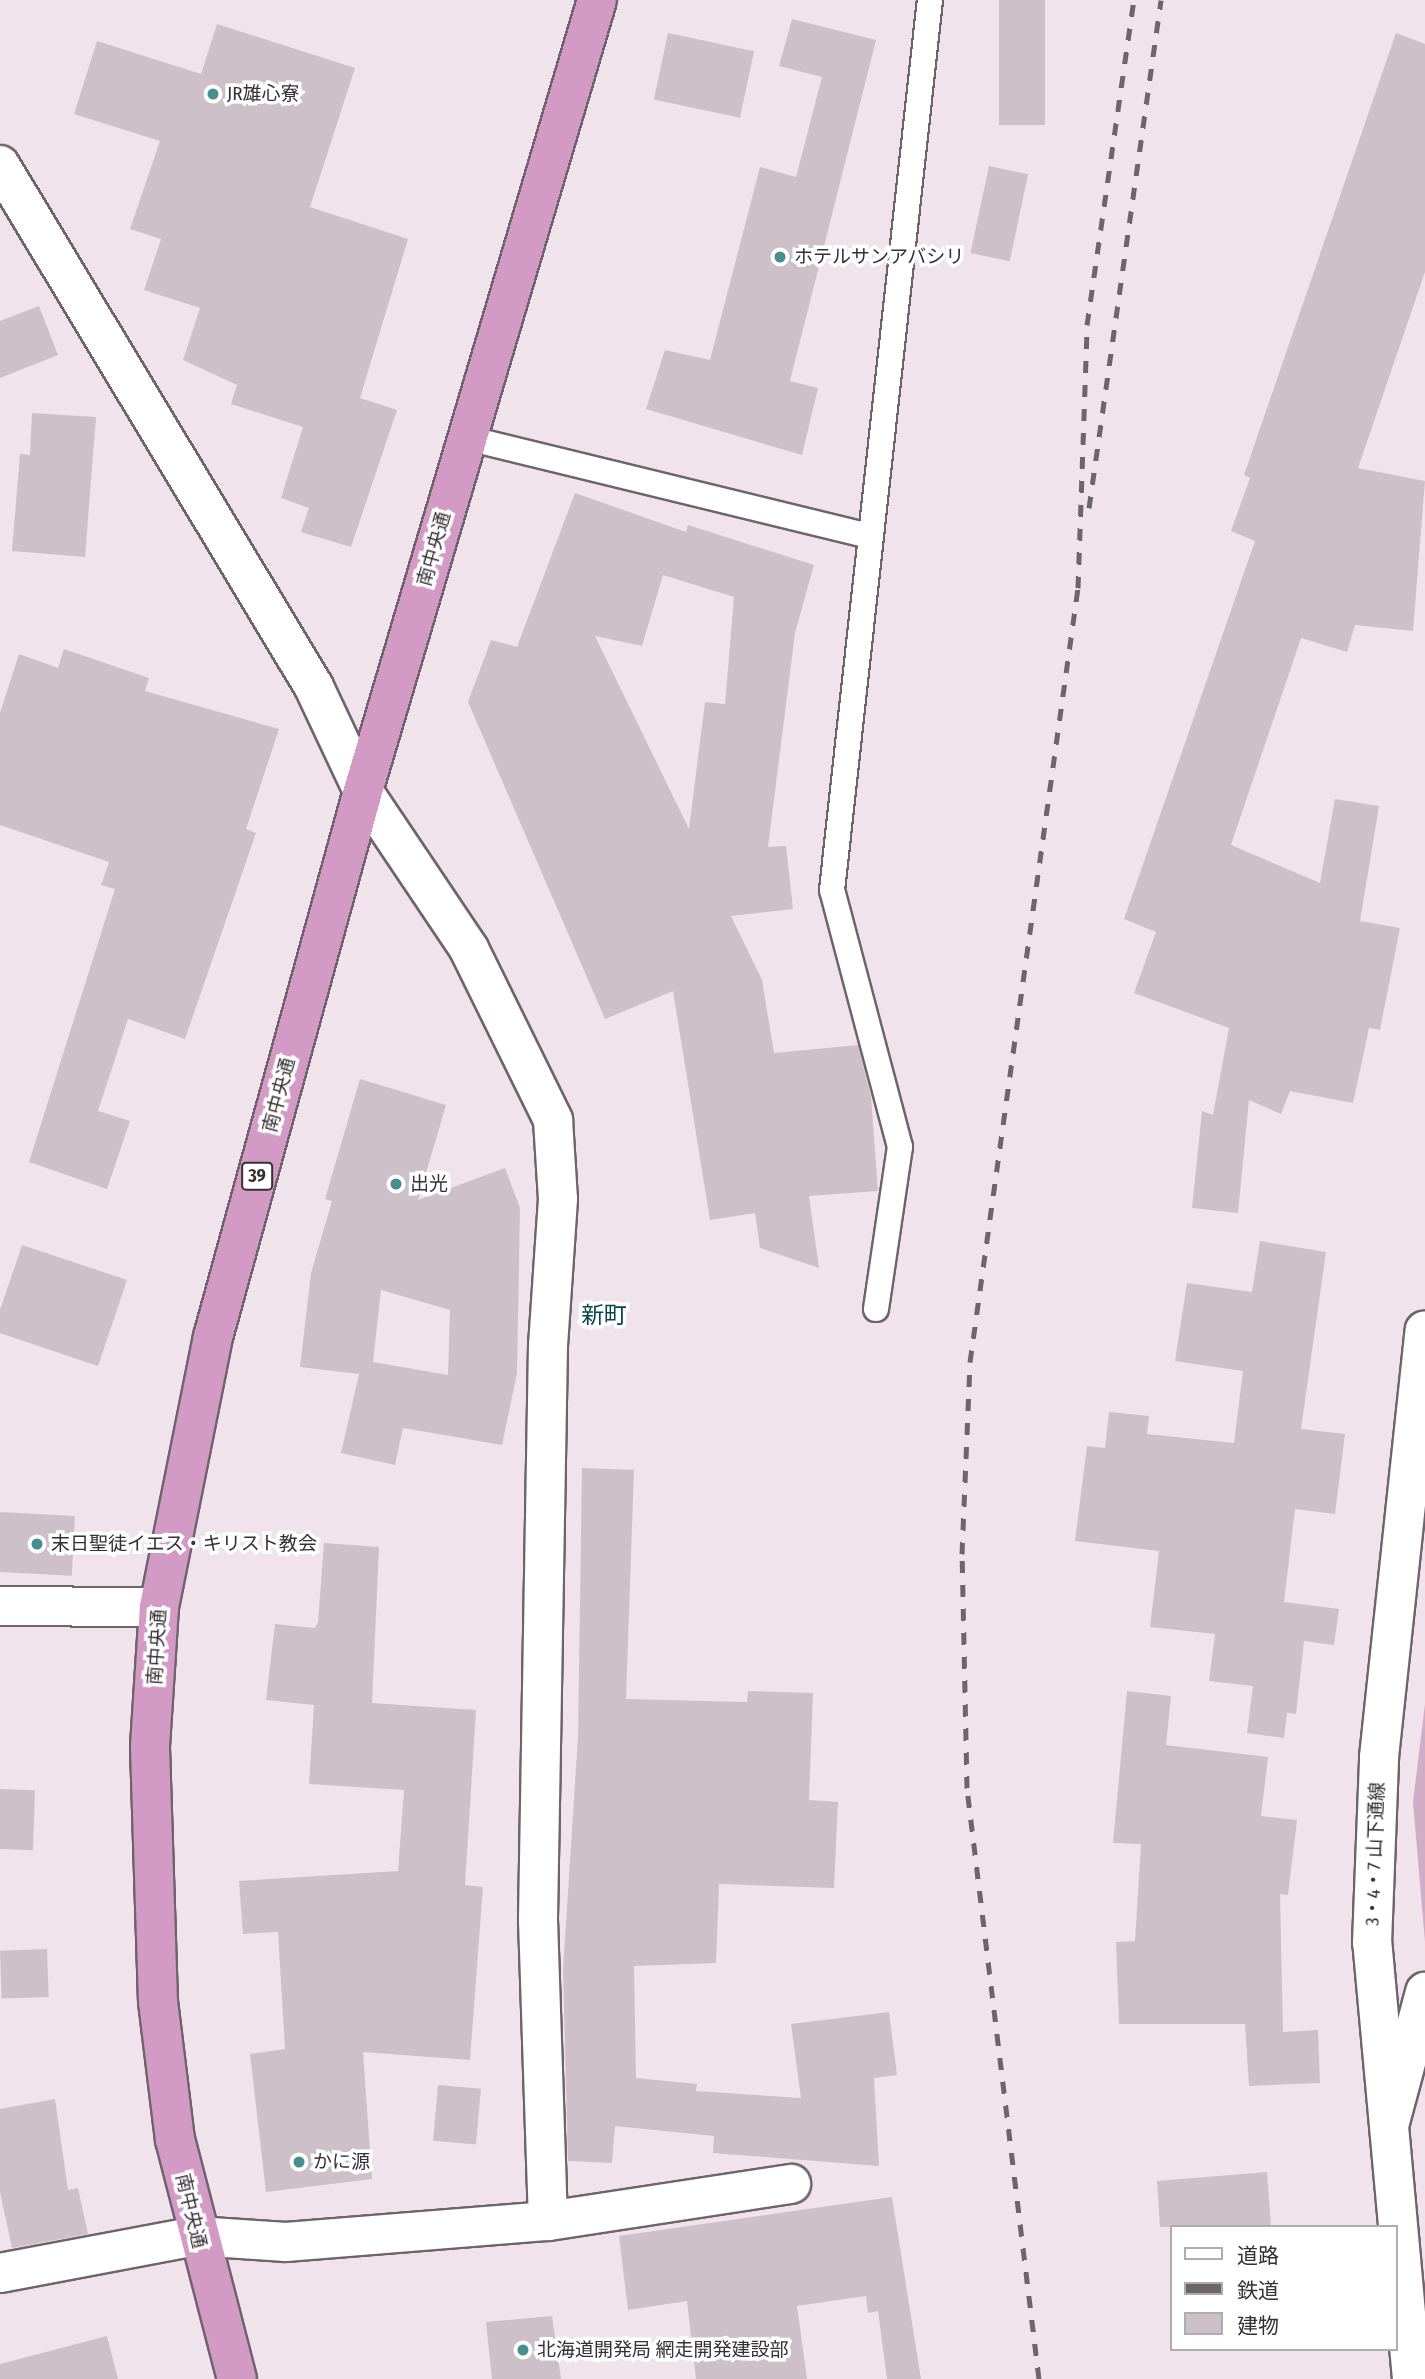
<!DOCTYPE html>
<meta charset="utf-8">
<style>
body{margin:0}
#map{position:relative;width:1425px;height:2379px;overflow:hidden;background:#f0e3ec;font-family:"Fira Sans Condensed","Noto Sans JP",sans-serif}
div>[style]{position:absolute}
.green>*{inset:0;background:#cfaec5}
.building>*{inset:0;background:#cdc0c9;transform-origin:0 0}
.roads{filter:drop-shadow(2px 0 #6f636c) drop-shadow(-2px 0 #6f636c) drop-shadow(0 2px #6f636c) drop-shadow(0 -2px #6f636c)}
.service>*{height:24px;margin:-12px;padding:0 12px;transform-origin:12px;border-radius:12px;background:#fff}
.minor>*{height:38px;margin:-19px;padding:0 19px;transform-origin:19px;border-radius:19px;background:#fff}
.tertiary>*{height:38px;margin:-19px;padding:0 19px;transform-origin:19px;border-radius:19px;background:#fff}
.trunk>*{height:38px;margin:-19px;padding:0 19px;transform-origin:19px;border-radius:19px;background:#d49ac6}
.rail>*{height:5px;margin-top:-2.5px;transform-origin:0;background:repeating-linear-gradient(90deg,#6d656b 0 12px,transparent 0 24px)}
.dots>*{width:19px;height:19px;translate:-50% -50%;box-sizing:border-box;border:4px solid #fff;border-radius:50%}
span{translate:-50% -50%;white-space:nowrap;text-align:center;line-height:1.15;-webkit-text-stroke:7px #fff;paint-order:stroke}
.shield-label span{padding:2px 5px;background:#fff;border:2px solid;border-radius:5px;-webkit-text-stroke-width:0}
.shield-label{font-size:18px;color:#353034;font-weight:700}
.poi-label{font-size:19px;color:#353034}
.left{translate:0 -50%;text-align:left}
.street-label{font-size:19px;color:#353034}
.quarter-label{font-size:23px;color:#044749}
.legend{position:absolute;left:1170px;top:2225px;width:228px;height:126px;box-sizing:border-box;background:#fff;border:2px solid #aeacae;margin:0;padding:9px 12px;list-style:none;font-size:21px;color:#353034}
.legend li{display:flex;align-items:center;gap:14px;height:35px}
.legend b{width:35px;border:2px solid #aeacae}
</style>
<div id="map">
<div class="green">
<div style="clip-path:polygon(1425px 1704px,1425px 1942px,1413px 1802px)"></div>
</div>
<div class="building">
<div style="left:999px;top:0;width:46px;height:125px"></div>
<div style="clip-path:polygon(792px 19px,876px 40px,790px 381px,818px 388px,802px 455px,646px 409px,665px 350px,710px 360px,760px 167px,796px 177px,822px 77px,779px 66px)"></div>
<div style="clip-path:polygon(217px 24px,355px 68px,310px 207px,408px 239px,360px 398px,397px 410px,351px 547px,301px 532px,309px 508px,281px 498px,303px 427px,231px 404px,237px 385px,183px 360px,200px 308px,144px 290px,161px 239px,130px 229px,160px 141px,74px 114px,97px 41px,201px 74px)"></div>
<div style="left:668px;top:33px;width:88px;height:68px;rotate:12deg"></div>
<div style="clip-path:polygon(1396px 33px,1425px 44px,1425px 272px,1358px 468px,1425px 481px,1413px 631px,1355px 625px,1347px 652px,1301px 638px,1231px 845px,1320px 883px,1335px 799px,1379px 806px,1360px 921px,1400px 928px,1380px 1030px,1369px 1028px,1353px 1103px,1290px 1091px,1281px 1114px,1249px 1100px,1238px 1213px,1192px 1208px,1202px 1111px,1213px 1115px,1229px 1028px,1134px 993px,1156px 932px,1124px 919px,1255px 541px,1231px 531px,1250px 478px,1244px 475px)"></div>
<div style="left:989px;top:166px;width:40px;height:89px;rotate:12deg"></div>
<div style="clip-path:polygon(39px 306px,58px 355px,0 378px,0 321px)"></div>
<div style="clip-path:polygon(32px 413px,96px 417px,85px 557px,12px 551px,20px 454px,30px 455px)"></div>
<div style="clip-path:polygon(evenodd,575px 493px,686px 532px,688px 525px,814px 565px,795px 633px,768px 847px,786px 846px,793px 909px,731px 916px,762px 980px,774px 1053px,858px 1045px,871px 1097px,878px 1191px,809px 1196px,819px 1268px,760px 1248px,755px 1213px,710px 1220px,673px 991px,605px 1019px,468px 702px,491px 640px,517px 647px,575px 493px,663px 575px,734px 597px,725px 704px,705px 702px,689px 829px,595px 636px,642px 646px,663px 575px)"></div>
<div style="clip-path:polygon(64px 649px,149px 678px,145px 691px,279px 729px,246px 829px,256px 833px,185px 1039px,128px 1019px,98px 1111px,130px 1121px,107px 1189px,29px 1162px,115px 889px,101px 885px,109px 862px,0 825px,0 713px,19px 654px,58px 668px)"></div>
<div style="clip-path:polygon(evenodd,360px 1079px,446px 1105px,418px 1200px,505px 1168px,520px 1208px,517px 1373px,502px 1445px,403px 1428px,395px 1465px,341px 1453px,359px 1374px,300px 1367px,311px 1273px,332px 1201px,325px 1199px,360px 1079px,381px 1290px,450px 1310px,448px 1375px,373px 1362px,381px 1290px)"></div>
<div style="clip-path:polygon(1260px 1241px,1326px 1252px,1301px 1429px,1345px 1434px,1335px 1514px,1295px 1509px,1284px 1602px,1339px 1609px,1334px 1645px,1304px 1641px,1296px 1714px,1287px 1713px,1284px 1738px,1247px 1733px,1253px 1686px,1209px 1681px,1215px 1634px,1150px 1627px,1159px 1551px,1075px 1541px,1087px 1446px,1105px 1448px,1109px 1412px,1149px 1416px,1147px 1434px,1234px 1443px,1243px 1371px,1175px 1361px,1187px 1283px,1252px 1292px)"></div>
<div style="clip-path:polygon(22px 1245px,127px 1280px,98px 1366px,0 1333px,0 1310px)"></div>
<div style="clip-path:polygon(582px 1468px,634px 1470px,626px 1699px,747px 1702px,748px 1691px,813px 1693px,809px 1800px,838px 1802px,834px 1888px,719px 1884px,716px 1963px,634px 1966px,636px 2078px,697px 2084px,696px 2091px,801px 2098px,791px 2024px,889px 2012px,897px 2075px,874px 2078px,879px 2166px,713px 2153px,714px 2136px,615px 2126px,612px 2163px,568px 2161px,563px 1969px,578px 1737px)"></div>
<div style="left:0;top:1512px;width:75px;height:60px;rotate:3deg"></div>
<div style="clip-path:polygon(324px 1543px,379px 1547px,372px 1703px,476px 1710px,465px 1885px,483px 1887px,470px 2060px,363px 2052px,372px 2179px,266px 2192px,250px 2054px,285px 2049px,278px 1932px,243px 1934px,239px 1881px,398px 1871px,404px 1790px,309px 1784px,314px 1705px,266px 1700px,275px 1624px,315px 1628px,318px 1622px)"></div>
<div style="clip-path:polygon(1127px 1691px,1171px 1696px,1166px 1745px,1268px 1757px,1261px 1816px,1297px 1820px,1288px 1895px,1280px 1894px,1283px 2032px,1318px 2030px,1320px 2083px,1249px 2086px,1245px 2024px,1119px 2024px,1116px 1942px,1135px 1941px,1141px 1844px,1113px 1843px)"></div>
<div style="left:0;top:1789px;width:35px;height:60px;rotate:2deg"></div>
<div style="left:47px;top:1949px;width:48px;height:47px;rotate:88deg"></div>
<div style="left:438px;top:2085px;width:43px;height:56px;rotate:5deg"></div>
<div style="clip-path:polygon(55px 2099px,68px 2190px,78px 2188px,88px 2234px,12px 2248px,0 2192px,0 2109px)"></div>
<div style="clip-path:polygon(1267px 2172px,1271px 2227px,1160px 2227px,1157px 2181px)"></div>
<div style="clip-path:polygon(892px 2197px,921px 2379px,887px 2379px,878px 2311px,868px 2313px,866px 2296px,797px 2306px,807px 2379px,696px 2379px,687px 2301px,628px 2310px,619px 2236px)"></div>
<div style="clip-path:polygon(552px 2316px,561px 2379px,492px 2379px,486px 2322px)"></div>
<div style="clip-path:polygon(107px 2336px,118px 2379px,0 2379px,0 2364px)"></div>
</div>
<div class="roads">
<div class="service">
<div style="left:467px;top:438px;width:413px;rotate:13.7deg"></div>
<div style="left:876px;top:1309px;width:164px;rotate:-81.6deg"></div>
<div style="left:900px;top:1147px;width:266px;rotate:-104.8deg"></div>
<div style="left:832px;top:890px;width:895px;rotate:-83.72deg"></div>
</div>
<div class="minor">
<div style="left:0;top:165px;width:609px;rotate:58.97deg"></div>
<div style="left:314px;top:687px;width:115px;rotate:64.8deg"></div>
<div style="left:363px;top:791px;width:190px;rotate:56.1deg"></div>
<div style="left:469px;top:949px;width:191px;rotate:63.8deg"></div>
<div style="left:553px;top:1120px;width:79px;rotate:86.4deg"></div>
<div style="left:558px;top:1199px;width:146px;rotate:93.9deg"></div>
<div style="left:548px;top:1345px;width:575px;rotate:91deg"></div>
<div style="left:538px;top:1920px;width:301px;rotate:88.1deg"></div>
<div style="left:0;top:1606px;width:159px;rotate:0.4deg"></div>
<div style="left:1390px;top:2122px;width:135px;rotate:-74.9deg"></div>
<div style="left:0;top:2273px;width:199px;rotate:-10.7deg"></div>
<div style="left:196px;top:2236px;width:90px;rotate:3.8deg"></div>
<div style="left:286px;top:2242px;width:263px;rotate:-4.6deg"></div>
<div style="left:548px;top:2221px;width:246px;rotate:-8.7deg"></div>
</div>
<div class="tertiary">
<div style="left:1412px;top:2379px;width:438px;rotate:-95.2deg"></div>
<div style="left:1372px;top:1943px;width:186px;rotate:-87.8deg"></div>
<div style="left:1379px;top:1757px;width:429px;rotate:-83.9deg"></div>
</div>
<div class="trunk">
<div style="left:237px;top:2379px;width:247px;rotate:-104.5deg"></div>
<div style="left:175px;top:2140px;width:139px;rotate:-97deg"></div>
<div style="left:158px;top:2002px;width:256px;rotate:-91.8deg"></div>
<div style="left:150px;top:1746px;width:139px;rotate:-86.3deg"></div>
<div style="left:159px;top:1607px;width:275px;rotate:-78.7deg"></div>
<div style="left:213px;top:1337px;width:566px;rotate:-74.64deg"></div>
<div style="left:363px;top:791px;width:825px;rotate:-73.52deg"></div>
</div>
</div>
<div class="rail">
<div style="left:1089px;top:508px;width:513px;rotate:-81.93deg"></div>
<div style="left:1039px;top:2379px;width:595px;rotate:-96.95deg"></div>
<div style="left:967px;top:1788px;width:234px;rotate:-91.2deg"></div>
<div style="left:962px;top:1554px;width:192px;rotate:-87.6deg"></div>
<div style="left:970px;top:1362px;width:781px;rotate:-82.06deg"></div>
<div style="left:1078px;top:588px;width:263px;rotate:-88deg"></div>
<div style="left:1087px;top:325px;width:328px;rotate:-81.8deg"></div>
</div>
<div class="dots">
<div style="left:213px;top:94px;background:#468e8f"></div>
<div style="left:780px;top:257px;background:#468e8f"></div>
<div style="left:396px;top:1184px;background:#468e8f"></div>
<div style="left:37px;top:1544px;background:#468e8f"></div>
<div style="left:299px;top:2162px;background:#468e8f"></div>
<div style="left:523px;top:2350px;background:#468e8f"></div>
</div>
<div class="shield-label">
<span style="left:257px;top:1176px">39</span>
</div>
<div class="poi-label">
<span class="left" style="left:227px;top:94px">JR雄心寮</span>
<span class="left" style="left:794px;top:257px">ホテルサンアバシリ</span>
<span class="left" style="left:410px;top:1184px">出光</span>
<span class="left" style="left:51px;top:1544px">末日聖徒イエス・キリスト教会</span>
<span class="left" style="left:313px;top:2162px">かに源</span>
<span class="left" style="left:537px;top:2350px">北海道開発局 網走開発建設部</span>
</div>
<div class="street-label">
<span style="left:434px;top:549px;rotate:-74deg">南中央通</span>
<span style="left:279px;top:1095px;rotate:-75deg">南中央通</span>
<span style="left:157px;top:1647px;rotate:-86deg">南中央通</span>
<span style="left:1375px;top:1854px;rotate:-88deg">3・4・7 山下通線</span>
<span style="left:191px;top:2211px;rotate:77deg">南中央通</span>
</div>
<div class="quarter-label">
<span style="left:604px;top:1315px">新町</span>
</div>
<ul class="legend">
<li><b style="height:9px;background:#fff"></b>道路</li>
<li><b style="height:9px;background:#6d656b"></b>鉄道</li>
<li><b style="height:19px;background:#cdc0c9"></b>建物</li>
</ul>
</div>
